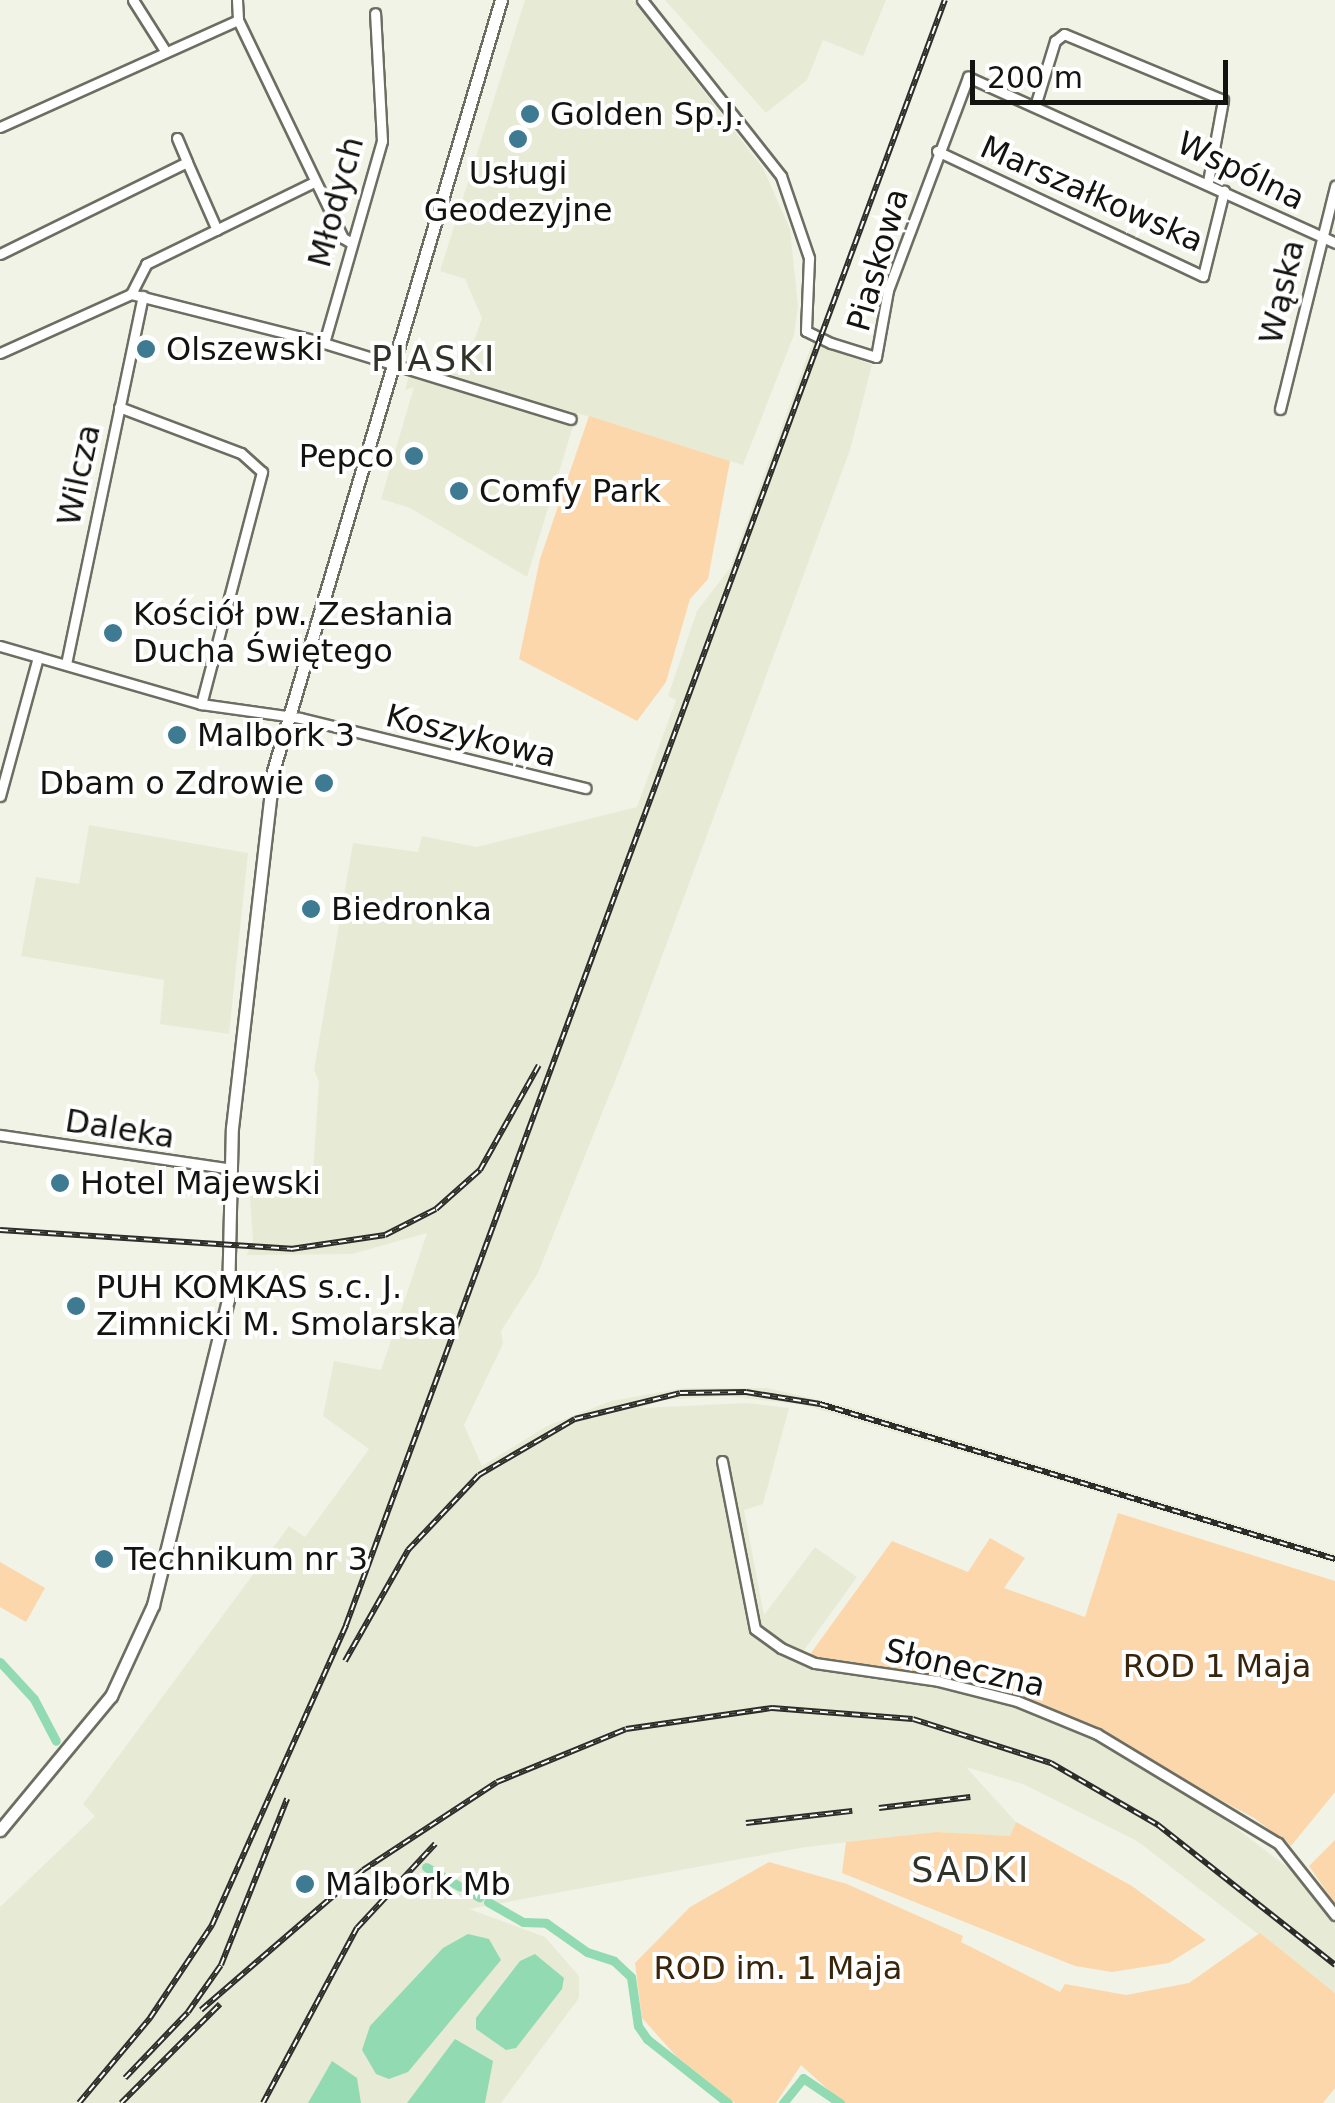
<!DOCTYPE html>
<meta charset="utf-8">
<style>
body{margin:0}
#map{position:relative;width:1335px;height:2103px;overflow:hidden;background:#f1f3e6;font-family:"DejaVu Sans",sans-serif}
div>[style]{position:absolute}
.built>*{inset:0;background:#e7ebd6}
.green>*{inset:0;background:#fdd7ac}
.water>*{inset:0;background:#91dab2}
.canal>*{height:9px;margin:-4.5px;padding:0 4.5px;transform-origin:4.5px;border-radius:4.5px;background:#91dab2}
.roads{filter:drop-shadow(2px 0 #6c6e62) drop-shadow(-2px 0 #6c6e62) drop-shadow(0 2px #6c6e62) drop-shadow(0 -2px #6c6e62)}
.minor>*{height:9px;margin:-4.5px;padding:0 4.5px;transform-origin:4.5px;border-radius:4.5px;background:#fff}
.major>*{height:11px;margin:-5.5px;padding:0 5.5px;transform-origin:5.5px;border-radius:5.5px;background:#fff}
.rail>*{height:6px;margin-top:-3px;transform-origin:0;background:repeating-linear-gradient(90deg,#fff 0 8px,#2c2d28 0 16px);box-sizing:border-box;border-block:2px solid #2c2d28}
.dots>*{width:28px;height:28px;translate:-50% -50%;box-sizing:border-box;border:5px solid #fff;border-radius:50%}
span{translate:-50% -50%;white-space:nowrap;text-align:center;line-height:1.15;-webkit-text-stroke:8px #fff;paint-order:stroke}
.poi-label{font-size:32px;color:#131410}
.left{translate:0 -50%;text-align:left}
.right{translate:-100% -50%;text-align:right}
.street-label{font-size:32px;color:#131410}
.park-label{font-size:32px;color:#38250b}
.neighbourhood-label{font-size:35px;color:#313329;letter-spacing:2.5px}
.scale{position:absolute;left:970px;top:60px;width:258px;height:45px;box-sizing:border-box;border:5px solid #131410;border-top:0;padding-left:12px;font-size:30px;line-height:35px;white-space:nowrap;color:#131410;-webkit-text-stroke:8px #fff;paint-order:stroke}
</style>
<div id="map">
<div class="built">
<div style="clip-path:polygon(525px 0,633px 0,763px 168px,790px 229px,798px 306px,794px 335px,743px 465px,577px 413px,527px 577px,410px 508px,381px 499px,414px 387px,405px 390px,413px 361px,462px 375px,482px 318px,465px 279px,440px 271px)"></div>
<div style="clip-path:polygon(665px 0,886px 0,863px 56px,823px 40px,807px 80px,766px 113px)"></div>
<div style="clip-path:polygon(813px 341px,872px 365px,850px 450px,625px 1056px,538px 1273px,501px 1331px,503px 1344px,464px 1425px,482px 1466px,547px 1426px,611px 1401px,683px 1388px,767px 1388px,845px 1406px,1335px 1554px,1335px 1563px,804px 1405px,727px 1396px,663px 1400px,641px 1408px,746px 1403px,789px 1408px,763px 1504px,744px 1510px,764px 1615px,815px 1547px,857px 1577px,802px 1653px,803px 1662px,934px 1683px,1021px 1707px,1095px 1739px,1197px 1798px,1300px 1877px,1323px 1903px,1335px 1921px,1335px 1993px,1137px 1841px,1023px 1784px,966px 1767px,1016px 1822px,1011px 1837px,936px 1832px,806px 1847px,469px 1909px,545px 1937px,579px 1976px,579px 1998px,501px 2103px,0 2103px,0 1907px,95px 1816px,83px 1804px,289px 1526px,305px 1537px,369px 1449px,323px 1416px,334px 1361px,381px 1370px,427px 1233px,352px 1254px,247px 1255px,253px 1240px,248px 1171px,313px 1172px,319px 1082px,314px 1070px,353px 843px,418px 852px,422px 836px,477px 847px,637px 807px,676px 700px,668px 696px,697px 611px,730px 568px)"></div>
<div style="clip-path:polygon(89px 825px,248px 853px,229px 1034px,160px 1024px,164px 980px,21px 956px,36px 877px,79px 884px)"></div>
</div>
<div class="green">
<div style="clip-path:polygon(589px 416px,730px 461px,708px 579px,690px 599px,666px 682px,637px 721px,519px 659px,540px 559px)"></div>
<div style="clip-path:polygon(1118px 1513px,1335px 1581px,1335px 1792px,1291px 1846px,1254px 1818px,1060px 1713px,932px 1677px,813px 1659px,811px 1653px,892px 1541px,968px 1572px,990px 1538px,1025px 1558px,1004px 1588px,1085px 1617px)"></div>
<div style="clip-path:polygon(0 1562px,45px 1588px,26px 1622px,0 1607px)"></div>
<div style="clip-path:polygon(1016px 1822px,1132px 1886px,1206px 1940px,1169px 1963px,1112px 1972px,1075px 1966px,842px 1873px,846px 1842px,936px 1832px,1010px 1836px)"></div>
<div style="clip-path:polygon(1335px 1840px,1335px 1904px,1309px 1866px)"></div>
<div style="clip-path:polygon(769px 1862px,847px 1884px,963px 1936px,961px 1942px,1060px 1992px,1065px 1984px,1126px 1995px,1189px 1983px,1260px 1933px,1335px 1993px,1335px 2088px,1323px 2103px,843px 2103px,801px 2065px,776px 2103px,735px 2103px,676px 2056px,642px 2018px,635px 1963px,690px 1907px)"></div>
</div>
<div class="water">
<div style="clip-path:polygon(468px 1934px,489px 1939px,501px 1960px,408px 2072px,389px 2079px,376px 2074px,362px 2050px,370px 2026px,443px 1948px)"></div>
<div style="clip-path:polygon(535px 1954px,564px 1978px,562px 1989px,516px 2048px,506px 2050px,476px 2029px,476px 2018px,520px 1961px)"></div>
<div style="clip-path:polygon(455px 2039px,493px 2061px,485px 2103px,407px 2103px)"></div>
<div style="clip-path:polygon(332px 2061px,357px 2078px,361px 2103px,308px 2103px)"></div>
</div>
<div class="canal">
<div style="left:0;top:1662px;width:50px;rotate:47.4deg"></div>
<div style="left:34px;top:1699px;width:47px;rotate:62.4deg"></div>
<div style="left:426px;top:1867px;width:39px;rotate:30deg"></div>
<div style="left:468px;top:1891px;width:13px;rotate:29deg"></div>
<div style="left:488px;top:1902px;width:40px;rotate:29.7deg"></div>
<div style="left:523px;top:1922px;width:23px;rotate:2deg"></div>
<div style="left:546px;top:1923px;width:50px;rotate:35.3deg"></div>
<div style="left:587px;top:1952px;width:28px;rotate:18deg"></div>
<div style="left:614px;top:1961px;width:23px;rotate:43deg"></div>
<div style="left:631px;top:1977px;width:49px;rotate:81.9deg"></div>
<div style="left:638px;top:2026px;width:16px;rotate:55deg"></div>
<div style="left:647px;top:2039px;width:103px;rotate:38.3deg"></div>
<div style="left:783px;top:2103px;width:32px;rotate:-51deg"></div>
<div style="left:803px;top:2078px;width:45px;rotate:34deg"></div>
</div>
<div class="roads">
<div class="minor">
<div style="left:133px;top:0;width:58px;rotate:57.7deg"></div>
<div style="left:237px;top:0;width:20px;rotate:87deg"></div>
<div style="left:238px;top:20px;width:242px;rotate:64.3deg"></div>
<div style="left:343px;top:238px;width:8px;rotate:30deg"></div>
<div style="left:642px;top:0;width:224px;rotate:51.7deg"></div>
<div style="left:781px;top:176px;width:87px;rotate:71.1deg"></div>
<div style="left:809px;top:258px;width:73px;rotate:92.4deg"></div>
<div style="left:806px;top:331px;width:28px;rotate:26deg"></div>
<div style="left:831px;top:343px;width:47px;rotate:17.3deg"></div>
<div style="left:876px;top:357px;width:68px;rotate:-79.8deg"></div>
<div style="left:888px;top:290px;width:228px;rotate:-69.4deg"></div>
<div style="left:968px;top:77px;width:403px;rotate:24.3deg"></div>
<div style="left:1036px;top:103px;width:65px;rotate:-73deg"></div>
<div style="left:1055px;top:41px;width:11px;rotate:-38deg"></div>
<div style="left:1064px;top:34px;width:172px;rotate:22.5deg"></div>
<div style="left:1223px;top:100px;width:83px;rotate:100.4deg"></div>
<div style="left:0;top:127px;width:261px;rotate:-24.2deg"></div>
<div style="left:177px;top:138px;width:26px;rotate:67deg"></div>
<div style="left:937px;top:151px;width:294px;rotate:25.2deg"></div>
<div style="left:1203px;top:276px;width:88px;rotate:-76.1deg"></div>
<div style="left:0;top:254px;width:208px;rotate:-26.2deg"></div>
<div style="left:187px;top:162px;width:74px;rotate:66.2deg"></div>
<div style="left:131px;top:294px;width:34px;rotate:-63deg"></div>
<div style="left:146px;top:264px;width:187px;rotate:-26deg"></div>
<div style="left:324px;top:343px;width:210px;rotate:-74deg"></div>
<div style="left:382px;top:141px;width:128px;rotate:-93.1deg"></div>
<div style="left:0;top:353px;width:144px;rotate:-24.2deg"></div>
<div style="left:131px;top:294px;width:199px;rotate:14.2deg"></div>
<div style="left:324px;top:343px;width:258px;rotate:17.1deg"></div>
<div style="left:119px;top:407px;width:130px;rotate:20.7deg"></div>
<div style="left:241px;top:453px;width:28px;rotate:42deg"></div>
<div style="left:262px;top:472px;width:240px;rotate:104.7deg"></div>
<div style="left:1280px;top:409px;width:230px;rotate:-76.1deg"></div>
<div style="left:0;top:646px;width:209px;rotate:16.1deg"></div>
<div style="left:201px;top:704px;width:100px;rotate:8deg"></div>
<div style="left:300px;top:718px;width:294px;rotate:13.8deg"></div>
<div style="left:66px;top:664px;width:376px;rotate:-78.2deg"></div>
<div style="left:0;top:796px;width:144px;rotate:-74.7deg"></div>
<div style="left:0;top:1135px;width:234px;rotate:8.3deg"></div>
<div style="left:722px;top:1461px;width:171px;rotate:78.9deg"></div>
<div style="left:755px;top:1629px;width:32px;rotate:36deg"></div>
<div style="left:781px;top:1648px;width:37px;rotate:24deg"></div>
<div style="left:815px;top:1663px;width:124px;rotate:8.3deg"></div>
<div style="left:938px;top:1681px;width:81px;rotate:14.2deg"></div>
<div style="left:1017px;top:1701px;width:87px;rotate:22.4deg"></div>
<div style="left:1097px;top:1734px;width:211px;rotate:31.1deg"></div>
<div style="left:1278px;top:1843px;width:92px;rotate:51.6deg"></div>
</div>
<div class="major">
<div style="left:0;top:1830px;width:174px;rotate:-50.4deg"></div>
<div style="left:111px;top:1696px;width:100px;rotate:-65.2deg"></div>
<div style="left:153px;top:1605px;width:315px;rotate:-76.2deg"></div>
<div style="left:228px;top:1299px;width:171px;rotate:-88.7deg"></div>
<div style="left:232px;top:1128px;width:359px;rotate:-83.4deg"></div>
<div style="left:273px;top:771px;width:804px;rotate:-73.53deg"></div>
</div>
</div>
<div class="rail">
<div style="left:0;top:1230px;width:292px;rotate:3.7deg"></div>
<div style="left:291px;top:1249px;width:95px;rotate:-8.5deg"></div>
<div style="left:385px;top:1235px;width:57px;rotate:-27deg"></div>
<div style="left:436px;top:1209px;width:59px;rotate:-41.6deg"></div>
<div style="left:480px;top:1170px;width:120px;rotate:-60.7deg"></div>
<div style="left:345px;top:1661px;width:128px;rotate:-60.4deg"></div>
<div style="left:408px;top:1550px;width:103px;rotate:-46.6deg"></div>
<div style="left:479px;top:1475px;width:111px;rotate:-30.3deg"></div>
<div style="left:575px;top:1419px;width:108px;rotate:-13.9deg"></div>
<div style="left:680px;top:1393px;width:66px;rotate:-0.9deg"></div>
<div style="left:746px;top:1392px;width:75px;rotate:9.2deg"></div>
<div style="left:820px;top:1404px;width:538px;rotate:16.75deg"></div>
<div style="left:879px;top:1808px;width:92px;rotate:-6.9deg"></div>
<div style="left:746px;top:1823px;width:107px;rotate:-6.5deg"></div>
<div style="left:201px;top:2010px;width:214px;rotate:-40.8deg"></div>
<div style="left:363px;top:1870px;width:160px;rotate:-33.3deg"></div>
<div style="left:497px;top:1782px;width:139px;rotate:-22.3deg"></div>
<div style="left:626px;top:1729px;width:148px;rotate:-8.2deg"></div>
<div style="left:772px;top:1708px;width:141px;rotate:4.5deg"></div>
<div style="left:913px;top:1719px;width:145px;rotate:17.7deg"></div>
<div style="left:1051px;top:1763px;width:124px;rotate:30.1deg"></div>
<div style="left:1158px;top:1825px;width:226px;rotate:38.3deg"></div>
<div style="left:125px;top:2078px;width:91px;rotate:-46.3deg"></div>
<div style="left:188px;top:2012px;width:57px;rotate:-54.9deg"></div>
<div style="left:221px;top:1965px;width:179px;rotate:-68.3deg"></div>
<div style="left:79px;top:2103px;width:111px;rotate:-50.1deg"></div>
<div style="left:150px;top:2018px;width:112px;rotate:-56.3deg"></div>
<div style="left:212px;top:1925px;width:329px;rotate:-65.9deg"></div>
<div style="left:346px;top:1625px;width:1732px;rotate:-69.77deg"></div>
<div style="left:121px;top:2103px;width:140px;rotate:-45deg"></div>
<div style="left:263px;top:2103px;width:199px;rotate:-61.8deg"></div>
<div style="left:357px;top:1928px;width:115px;rotate:-47.1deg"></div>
</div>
<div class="dots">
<div style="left:530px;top:114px;background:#3e7a92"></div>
<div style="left:518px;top:139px;background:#3e7a92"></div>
<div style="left:146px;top:349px;background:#3e7a92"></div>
<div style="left:414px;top:456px;background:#3e7a92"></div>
<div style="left:459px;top:491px;background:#3e7a92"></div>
<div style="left:113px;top:633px;background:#3e7a92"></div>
<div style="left:177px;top:735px;background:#3e7a92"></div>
<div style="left:324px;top:783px;background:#3e7a92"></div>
<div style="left:311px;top:909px;background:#3e7a92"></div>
<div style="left:60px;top:1183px;background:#3e7a92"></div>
<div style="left:76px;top:1306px;background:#3e7a92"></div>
<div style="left:104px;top:1559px;background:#3e7a92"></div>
<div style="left:305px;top:1884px;background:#3e7a92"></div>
</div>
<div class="poi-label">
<span class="left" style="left:550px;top:114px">Golden Sp.J.</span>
<span style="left:518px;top:192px">Usługi<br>Geodezyjne</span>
<span class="left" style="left:166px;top:349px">Olszewski</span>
<span class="right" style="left:394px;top:456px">Pepco</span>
<span class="left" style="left:479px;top:491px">Comfy Park</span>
<span class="left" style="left:133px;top:633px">Kościół pw. Zesłania<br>Ducha Świętego</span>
<span class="left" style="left:197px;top:735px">Malbork 3</span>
<span class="right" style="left:304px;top:783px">Dbam o Zdrowie</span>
<span class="left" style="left:331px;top:909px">Biedronka</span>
<span class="left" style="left:80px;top:1183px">Hotel Majewski</span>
<span class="left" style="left:96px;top:1306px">PUH KOMKAS s.c. J.<br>Zimnicki M. Smolarska</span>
<span class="left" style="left:124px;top:1559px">Technikum nr 3</span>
<span class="left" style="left:325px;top:1884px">Malbork Mb</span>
</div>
<div class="street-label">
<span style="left:1241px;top:171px;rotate:26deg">Wspólna</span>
<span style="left:1092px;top:194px;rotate:24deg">Marszałkowska</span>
<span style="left:336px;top:202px;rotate:-75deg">Młodych</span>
<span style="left:878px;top:260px;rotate:-74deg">Piaskowa</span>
<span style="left:1282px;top:292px;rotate:-77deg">Wąska</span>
<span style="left:79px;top:475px;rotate:-78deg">Wilcza</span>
<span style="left:471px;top:736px;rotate:14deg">Koszykowa</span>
<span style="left:120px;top:1129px;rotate:9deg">Daleka</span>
<span style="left:965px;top:1668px;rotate:13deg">Słoneczna</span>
</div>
<div class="park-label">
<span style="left:1217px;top:1666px">ROD 1 Maja</span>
<span style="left:778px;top:1968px">ROD im. 1 Maja</span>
</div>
<div class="neighbourhood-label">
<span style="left:434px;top:359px">PIASKI</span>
<span style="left:971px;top:1870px">SADKI</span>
</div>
<div class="scale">200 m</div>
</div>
